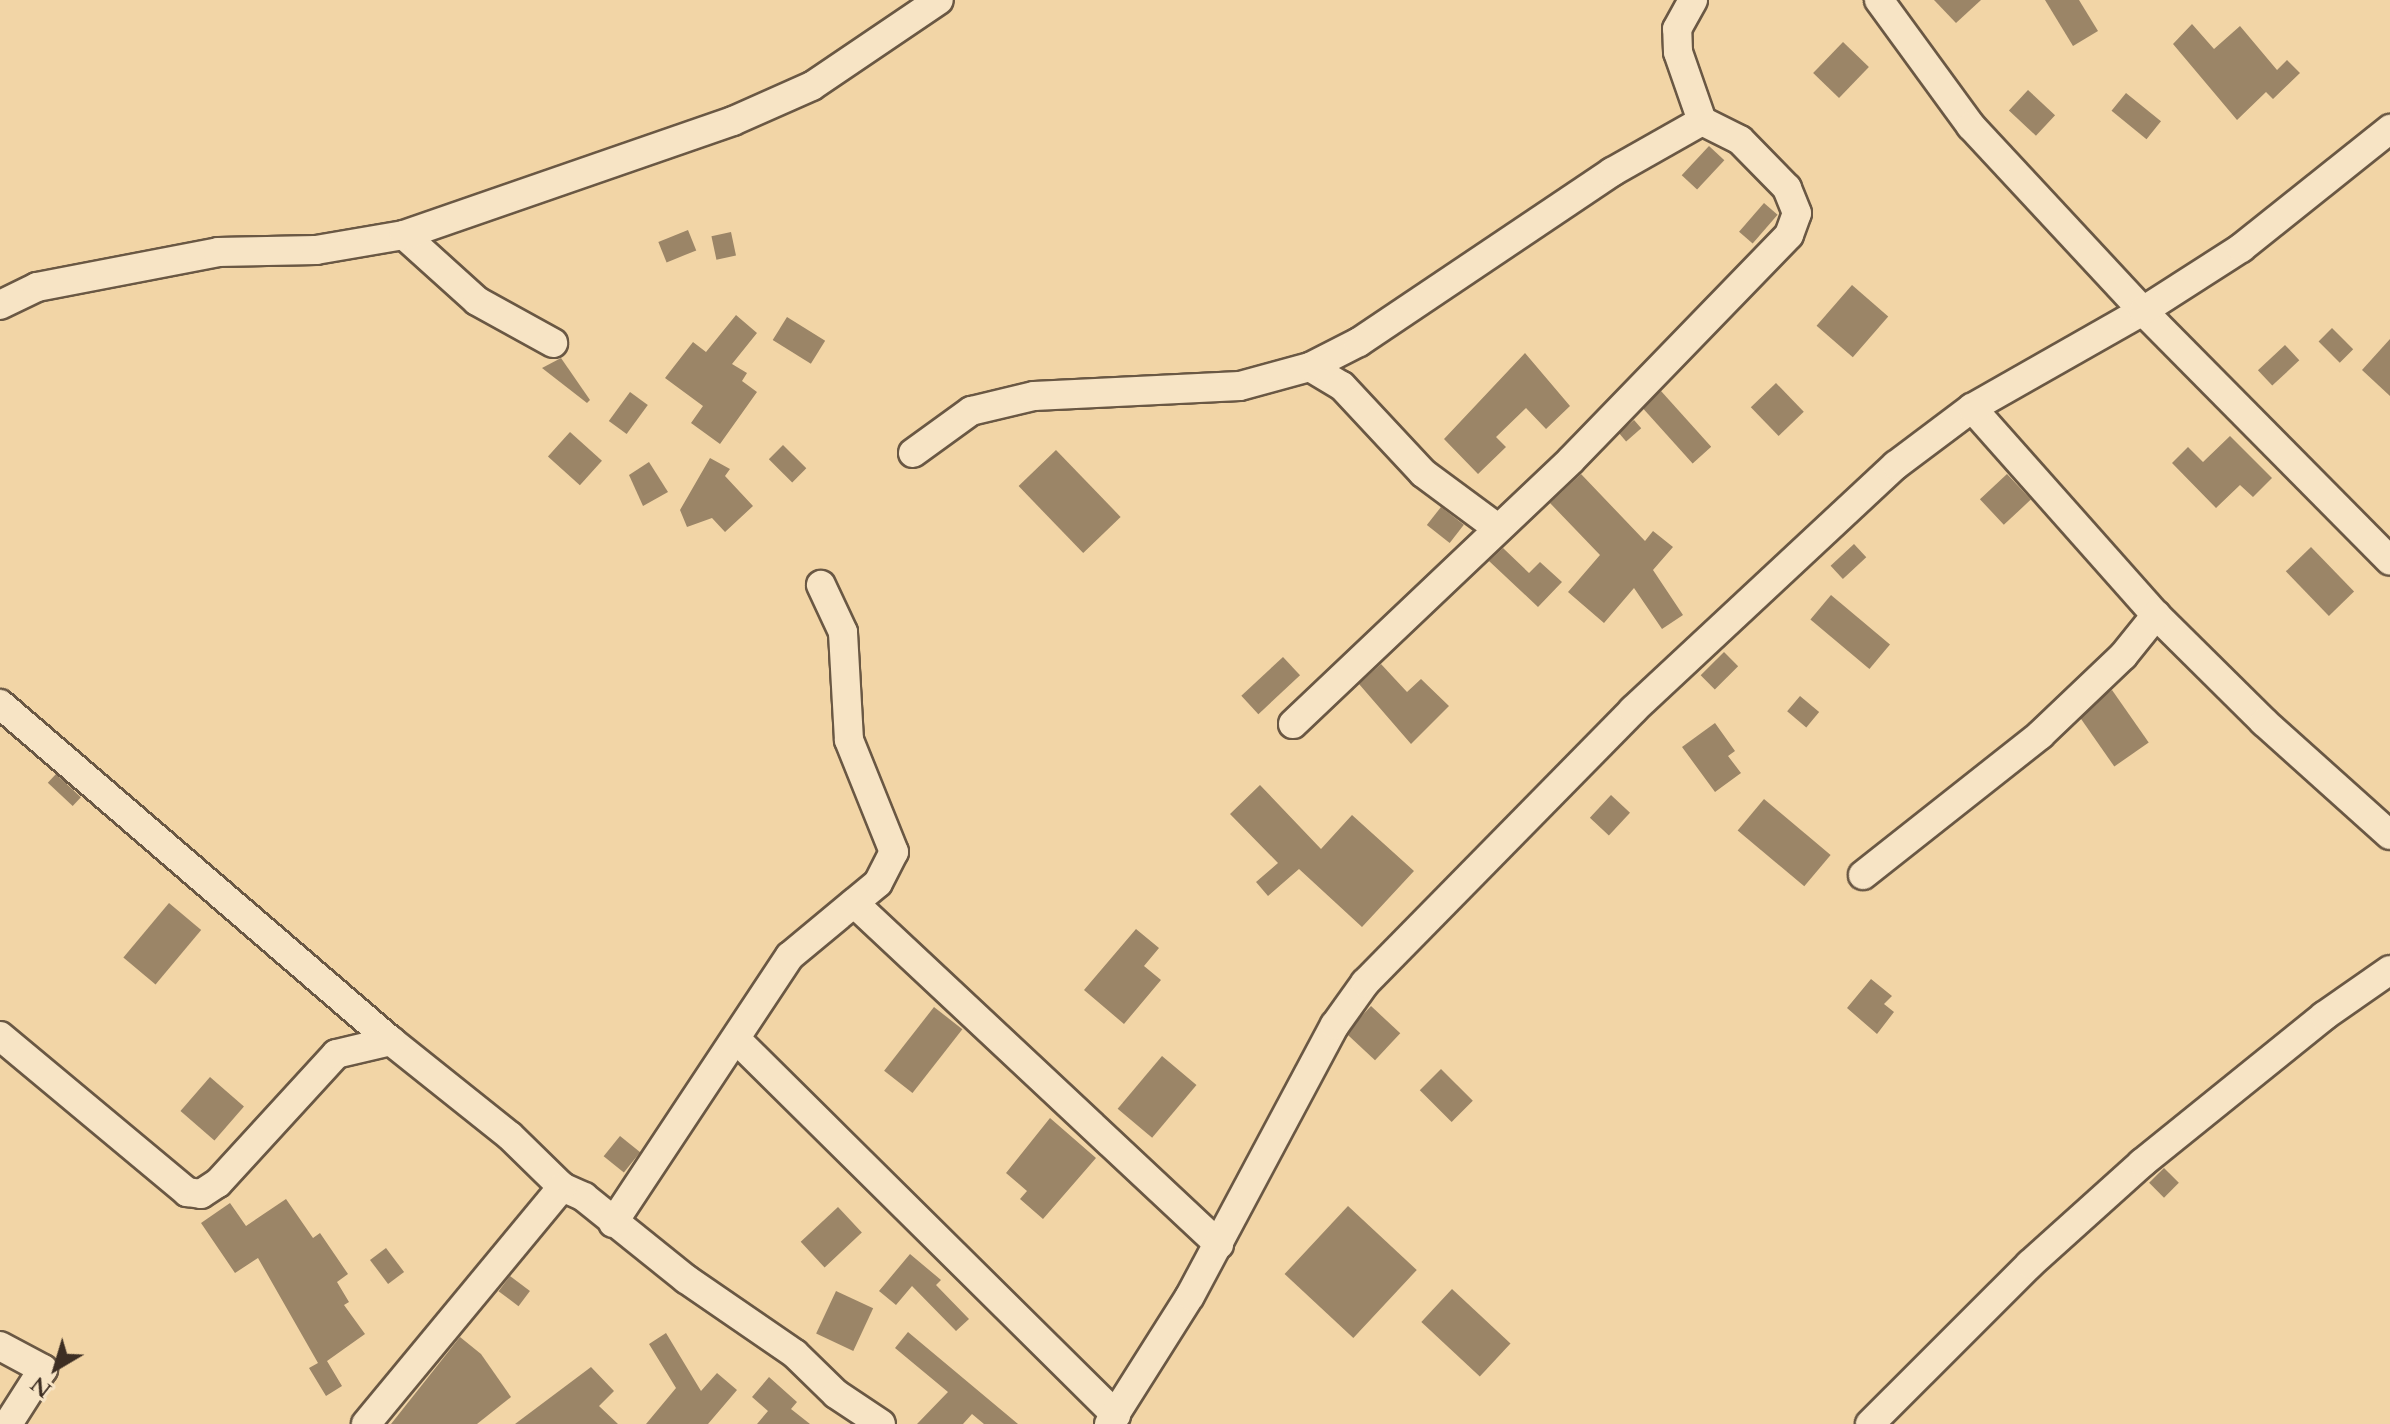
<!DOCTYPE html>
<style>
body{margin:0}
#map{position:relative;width:2390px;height:1424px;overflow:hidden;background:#f2d5a6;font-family:Cardo,serif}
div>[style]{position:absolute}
.building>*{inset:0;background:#9b8567;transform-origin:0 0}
.roads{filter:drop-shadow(2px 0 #6a5844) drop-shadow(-2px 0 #6a5844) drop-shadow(0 2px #6a5844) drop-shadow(0 -2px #6a5844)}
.minor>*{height:28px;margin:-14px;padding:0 14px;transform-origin:14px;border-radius:14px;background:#f7e4c5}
span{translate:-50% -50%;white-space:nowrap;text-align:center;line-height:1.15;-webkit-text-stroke:6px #f7e4c5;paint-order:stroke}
.north{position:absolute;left:16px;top:1328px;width:80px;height:80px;-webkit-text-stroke:6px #f7e4c5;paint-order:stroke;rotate:218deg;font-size:22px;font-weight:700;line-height:32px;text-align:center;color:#3d2e23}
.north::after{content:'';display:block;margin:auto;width:28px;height:36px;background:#3d2e23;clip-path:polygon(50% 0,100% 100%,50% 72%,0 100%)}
</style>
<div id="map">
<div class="building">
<div style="clip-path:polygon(1934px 0,1981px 0,1956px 23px)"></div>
<div style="clip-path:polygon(2045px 0,2079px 0,2098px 31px,2073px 46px)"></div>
<div style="clip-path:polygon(2192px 24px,2214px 49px,2240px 26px,2277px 70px,2287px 60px,2300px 73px,2273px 99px,2266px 92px,2237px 120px,2173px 44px)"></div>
<div style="left:1843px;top:42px;width:36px;height:43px;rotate:44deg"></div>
<div style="left:2028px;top:90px;width:37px;height:28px;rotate:43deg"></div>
<div style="left:2126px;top:93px;width:45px;height:23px;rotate:39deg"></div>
<div style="left:1709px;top:146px;width:21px;height:40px;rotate:43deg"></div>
<div style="left:1764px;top:203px;width:18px;height:38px;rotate:41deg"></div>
<div style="left:688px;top:230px;width:22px;height:32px;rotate:68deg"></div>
<div style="left:731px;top:232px;width:24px;height:20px;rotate:78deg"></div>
<div style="left:1852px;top:285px;width:48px;height:54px;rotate:41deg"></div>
<div style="clip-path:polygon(736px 315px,757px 333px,732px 364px,747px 373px,742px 381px,757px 392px,720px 444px,691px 423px,703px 406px,665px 378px,693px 342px,706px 352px)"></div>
<div style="left:787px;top:317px;width:45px;height:27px;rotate:32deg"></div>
<div style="left:2332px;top:328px;width:30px;height:19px;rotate:45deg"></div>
<div style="clip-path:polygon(2390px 339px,2390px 396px,2362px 370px)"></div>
<div style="left:2285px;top:345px;width:21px;height:37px;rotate:47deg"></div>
<div style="clip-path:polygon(1525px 353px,1570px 406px,1546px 429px,1526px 408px,1496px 437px,1506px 447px,1478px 474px,1444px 439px)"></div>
<div style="clip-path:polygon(561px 358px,590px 400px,587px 403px,542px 368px)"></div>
<div style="left:1776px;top:383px;width:40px;height:35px;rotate:46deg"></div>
<div style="left:1661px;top:391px;width:75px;height:25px;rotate:48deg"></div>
<div style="left:630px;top:392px;width:22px;height:36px;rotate:36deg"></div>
<div style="left:1634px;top:420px;width:11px;height:20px;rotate:49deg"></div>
<div style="left:570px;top:432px;width:43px;height:33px;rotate:42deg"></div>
<div style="clip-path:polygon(2230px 436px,2272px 478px,2253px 497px,2240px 485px,2216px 508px,2172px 463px,2188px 447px,2203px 462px)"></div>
<div style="left:783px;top:445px;width:33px;height:20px;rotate:45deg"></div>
<div style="left:1056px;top:450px;width:93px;height:52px;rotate:46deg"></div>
<div style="clip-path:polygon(710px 458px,730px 469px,725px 476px,753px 506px,725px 532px,712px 518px,687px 527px,680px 510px)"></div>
<div style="clip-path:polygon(649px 462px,668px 492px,643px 506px,629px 475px)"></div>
<div style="clip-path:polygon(1581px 474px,1645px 541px,1653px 531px,1673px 547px,1653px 570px,1683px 615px,1662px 629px,1634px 588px,1604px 623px,1568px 592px,1600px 555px,1550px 503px)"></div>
<div style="left:2007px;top:474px;width:35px;height:37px;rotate:47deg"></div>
<div style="left:1441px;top:507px;width:29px;height:23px;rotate:38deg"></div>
<div style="left:1854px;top:544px;width:18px;height:32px;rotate:47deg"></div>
<div style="left:2311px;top:547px;width:62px;height:35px;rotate:46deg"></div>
<div style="clip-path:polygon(1503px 548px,1529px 573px,1540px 562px,1562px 582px,1538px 607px,1489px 561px)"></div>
<div style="left:1831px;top:595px;width:77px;height:32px;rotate:40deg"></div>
<div style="left:1724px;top:652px;width:20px;height:33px;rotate:45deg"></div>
<div style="left:1283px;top:657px;width:25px;height:57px;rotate:47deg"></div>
<div style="clip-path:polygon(1381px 664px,1407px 692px,1421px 679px,1449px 706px,1411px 744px,1359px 684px)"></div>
<div style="left:2112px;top:690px;width:64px;height:42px;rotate:55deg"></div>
<div style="left:1800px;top:696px;width:25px;height:20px;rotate:40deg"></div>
<div style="clip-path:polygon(1715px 723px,1735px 751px,1728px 756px,1741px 773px,1715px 792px,1682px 747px)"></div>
<div style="left:56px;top:774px;width:34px;height:12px;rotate:43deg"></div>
<div style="clip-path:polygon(1260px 785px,1321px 849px,1352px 815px,1414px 871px,1362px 927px,1299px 869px,1268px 896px,1256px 882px,1278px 863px,1230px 814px)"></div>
<div style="left:1611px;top:795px;width:26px;height:31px;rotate:43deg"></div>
<div style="left:1764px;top:799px;width:87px;height:41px;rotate:40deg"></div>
<div style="left:169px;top:903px;width:42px;height:71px;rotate:40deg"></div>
<div style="clip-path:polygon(1136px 929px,1159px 948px,1144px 966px,1161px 980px,1124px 1024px,1084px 990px)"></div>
<div style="clip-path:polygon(1871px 979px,1892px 996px,1884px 1004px,1894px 1012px,1877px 1034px,1847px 1008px)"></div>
<div style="left:1371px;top:1006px;width:40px;height:37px;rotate:43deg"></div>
<div style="left:934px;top:1007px;width:36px;height:81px;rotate:38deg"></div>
<div style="left:1162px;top:1056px;width:45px;height:69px;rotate:40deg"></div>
<div style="left:1441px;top:1069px;width:45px;height:30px;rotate:45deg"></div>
<div style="left:210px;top:1077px;width:45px;height:45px;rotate:41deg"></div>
<div style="clip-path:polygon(1050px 1118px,1096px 1158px,1043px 1219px,1020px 1199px,1027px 1191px,1006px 1173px)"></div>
<div style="left:620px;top:1136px;width:26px;height:26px;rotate:39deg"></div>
<div style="left:2164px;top:1168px;width:21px;height:21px;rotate:45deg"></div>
<div style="clip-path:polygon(286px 1199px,313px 1238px,320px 1233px,348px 1274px,337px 1282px,349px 1302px,344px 1305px,365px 1334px,327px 1361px,342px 1386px,326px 1396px,309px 1368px,318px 1363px,258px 1258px,235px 1273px,201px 1223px,230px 1203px,246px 1226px)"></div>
<div style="left:1348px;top:1206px;width:94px;height:93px;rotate:43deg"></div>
<div style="left:838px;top:1207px;width:35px;height:51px;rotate:47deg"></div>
<div style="left:386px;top:1248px;width:30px;height:20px;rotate:53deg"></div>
<div style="clip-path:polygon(910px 1254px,941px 1280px,936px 1285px,969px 1319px,956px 1331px,912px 1286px,896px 1305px,879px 1291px)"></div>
<div style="left:510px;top:1276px;width:25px;height:19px;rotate:37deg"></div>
<div style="left:1452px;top:1289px;width:80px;height:45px;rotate:43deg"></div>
<div style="left:836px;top:1291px;width:41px;height:47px;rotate:25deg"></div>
<div style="clip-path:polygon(908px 1332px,1018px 1424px,984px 1424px,972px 1414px,963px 1424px,917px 1424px,948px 1392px,895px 1348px)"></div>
<div style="clip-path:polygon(666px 1333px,701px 1391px,717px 1373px,737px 1390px,708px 1424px,646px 1424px,676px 1388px,649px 1344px)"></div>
<div style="clip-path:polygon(460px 1337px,481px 1354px,511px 1397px,477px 1424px,391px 1424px)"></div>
<div style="clip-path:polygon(591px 1367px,614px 1391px,599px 1406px,618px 1424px,515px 1424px)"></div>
<div style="clip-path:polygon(769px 1377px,797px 1402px,791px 1409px,810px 1424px,757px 1424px,768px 1411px,752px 1397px)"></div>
</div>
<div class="roads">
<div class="minor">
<div style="left:1879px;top:0;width:156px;rotate:53.9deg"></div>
<div style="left:1971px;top:126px;width:253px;rotate:47.1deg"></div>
<div style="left:2143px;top:311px;width:351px;rotate:45.3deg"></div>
<div style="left:404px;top:235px;width:98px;rotate:42.1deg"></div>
<div style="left:477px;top:301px;width:87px;rotate:28.9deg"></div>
<div style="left:0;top:305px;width:41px;rotate:-25.9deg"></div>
<div style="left:37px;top:287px;width:184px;rotate:-10.9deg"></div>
<div style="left:218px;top:252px;width:98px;rotate:-1.2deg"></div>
<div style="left:316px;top:250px;width:89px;rotate:-9.7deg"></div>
<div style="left:404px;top:235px;width:348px;rotate:-19.1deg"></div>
<div style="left:733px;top:121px;width:86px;rotate:-23.9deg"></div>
<div style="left:812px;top:86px;width:153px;rotate:-34.1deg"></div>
<div style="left:1310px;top:367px;width:37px;rotate:31deg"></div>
<div style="left:1342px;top:386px;width:119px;rotate:47deg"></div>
<div style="left:1423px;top:473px;width:91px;rotate:36.5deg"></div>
<div style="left:1972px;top:408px;width:277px;rotate:48.4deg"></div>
<div style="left:2156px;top:615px;width:152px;rotate:44.7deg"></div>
<div style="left:2264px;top:722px;width:169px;rotate:41.9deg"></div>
<div style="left:913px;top:453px;width:72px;rotate:-35.9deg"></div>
<div style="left:971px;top:411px;width:65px;rotate:-13.4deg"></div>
<div style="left:1034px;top:396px;width:206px;rotate:-2.8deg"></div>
<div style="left:1240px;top:386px;width:73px;rotate:-15.2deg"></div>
<div style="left:1310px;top:367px;width:55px;rotate:-27deg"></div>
<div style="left:1359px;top:342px;width:305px;rotate:-33.9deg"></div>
<div style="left:1612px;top:172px;width:103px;rotate:-29.5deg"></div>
<div style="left:0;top:704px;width:516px;rotate:40.76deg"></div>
<div style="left:391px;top:1041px;width:152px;rotate:38.6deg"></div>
<div style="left:510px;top:1136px;width:73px;rotate:44.4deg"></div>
<div style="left:562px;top:1187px;width:24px;rotate:24deg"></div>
<div style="left:584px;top:1197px;width:131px;rotate:38.8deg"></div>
<div style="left:686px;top:1279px;width:132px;rotate:34.5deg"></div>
<div style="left:795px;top:1354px;width:57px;rotate:44.3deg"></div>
<div style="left:836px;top:1394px;width:54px;rotate:33.7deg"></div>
<div style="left:1293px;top:724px;width:383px;rotate:-43.5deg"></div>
<div style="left:1571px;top:460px;width:313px;rotate:-45.9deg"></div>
<div style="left:1789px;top:235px;width:23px;rotate:-70deg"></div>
<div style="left:1797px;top:213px;width:27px;rotate:-112deg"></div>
<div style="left:1787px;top:188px;width:67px;rotate:-134.4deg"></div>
<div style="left:1740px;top:140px;width:42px;rotate:-153.4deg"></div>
<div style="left:1702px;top:121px;width:73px;rotate:-109.2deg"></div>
<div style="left:1678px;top:52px;width:23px;rotate:-92deg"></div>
<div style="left:1677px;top:29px;width:33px;rotate:-61deg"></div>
<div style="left:1863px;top:875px;width:226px;rotate:-38.3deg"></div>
<div style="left:2040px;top:735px;width:115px;rotate:-43.6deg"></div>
<div style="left:2123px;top:656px;width:53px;rotate:-51.2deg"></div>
<div style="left:854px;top:903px;width:500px;rotate:43.1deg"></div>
<div style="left:0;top:1036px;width:244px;rotate:39.8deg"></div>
<div style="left:187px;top:1192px;width:14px;rotate:8deg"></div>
<div style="left:201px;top:1194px;width:20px;rotate:-33deg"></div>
<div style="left:218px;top:1183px;width:175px;rotate:-47.5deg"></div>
<div style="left:336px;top:1054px;width:57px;rotate:-13.3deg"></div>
<div style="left:738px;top:1041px;width:532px;rotate:44.7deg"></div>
<div style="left:613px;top:1223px;width:320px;rotate:-56.5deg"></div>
<div style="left:790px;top:956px;width:114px;rotate:-39.7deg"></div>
<div style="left:878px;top:883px;width:35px;rotate:-63deg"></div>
<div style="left:894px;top:852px;width:121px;rotate:-111.9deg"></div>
<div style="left:849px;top:740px;width:108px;rotate:-93.2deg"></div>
<div style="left:843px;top:632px;width:52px;rotate:-115.1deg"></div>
<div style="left:0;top:1346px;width:49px;rotate:28.1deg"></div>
<div style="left:43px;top:1369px;width:65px;rotate:122.5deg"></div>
<div style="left:366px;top:1424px;width:308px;rotate:-50.4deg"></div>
<div style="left:1109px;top:1424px;width:151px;rotate:-57.7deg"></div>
<div style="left:1190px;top:1296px;width:307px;rotate:-61.9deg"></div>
<div style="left:1335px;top:1025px;width:52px;rotate:-54.5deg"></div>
<div style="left:1365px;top:983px;width:383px;rotate:-45.5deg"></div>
<div style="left:1633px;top:710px;width:359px;rotate:-43deg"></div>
<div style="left:1896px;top:465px;width:95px;rotate:-36.9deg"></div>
<div style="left:1972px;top:408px;width:197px;rotate:-29.6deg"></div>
<div style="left:2143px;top:311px;width:117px;rotate:-32.7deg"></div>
<div style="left:2241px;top:248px;width:191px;rotate:-38.6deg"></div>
<div style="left:1870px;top:1424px;width:226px;rotate:-45deg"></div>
<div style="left:2030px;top:1264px;width:151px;rotate:-42deg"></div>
<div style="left:2142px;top:1163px;width:234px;rotate:-38.9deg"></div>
<div style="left:2324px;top:1016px;width:80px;rotate:-34.9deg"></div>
</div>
</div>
<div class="north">N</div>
</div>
